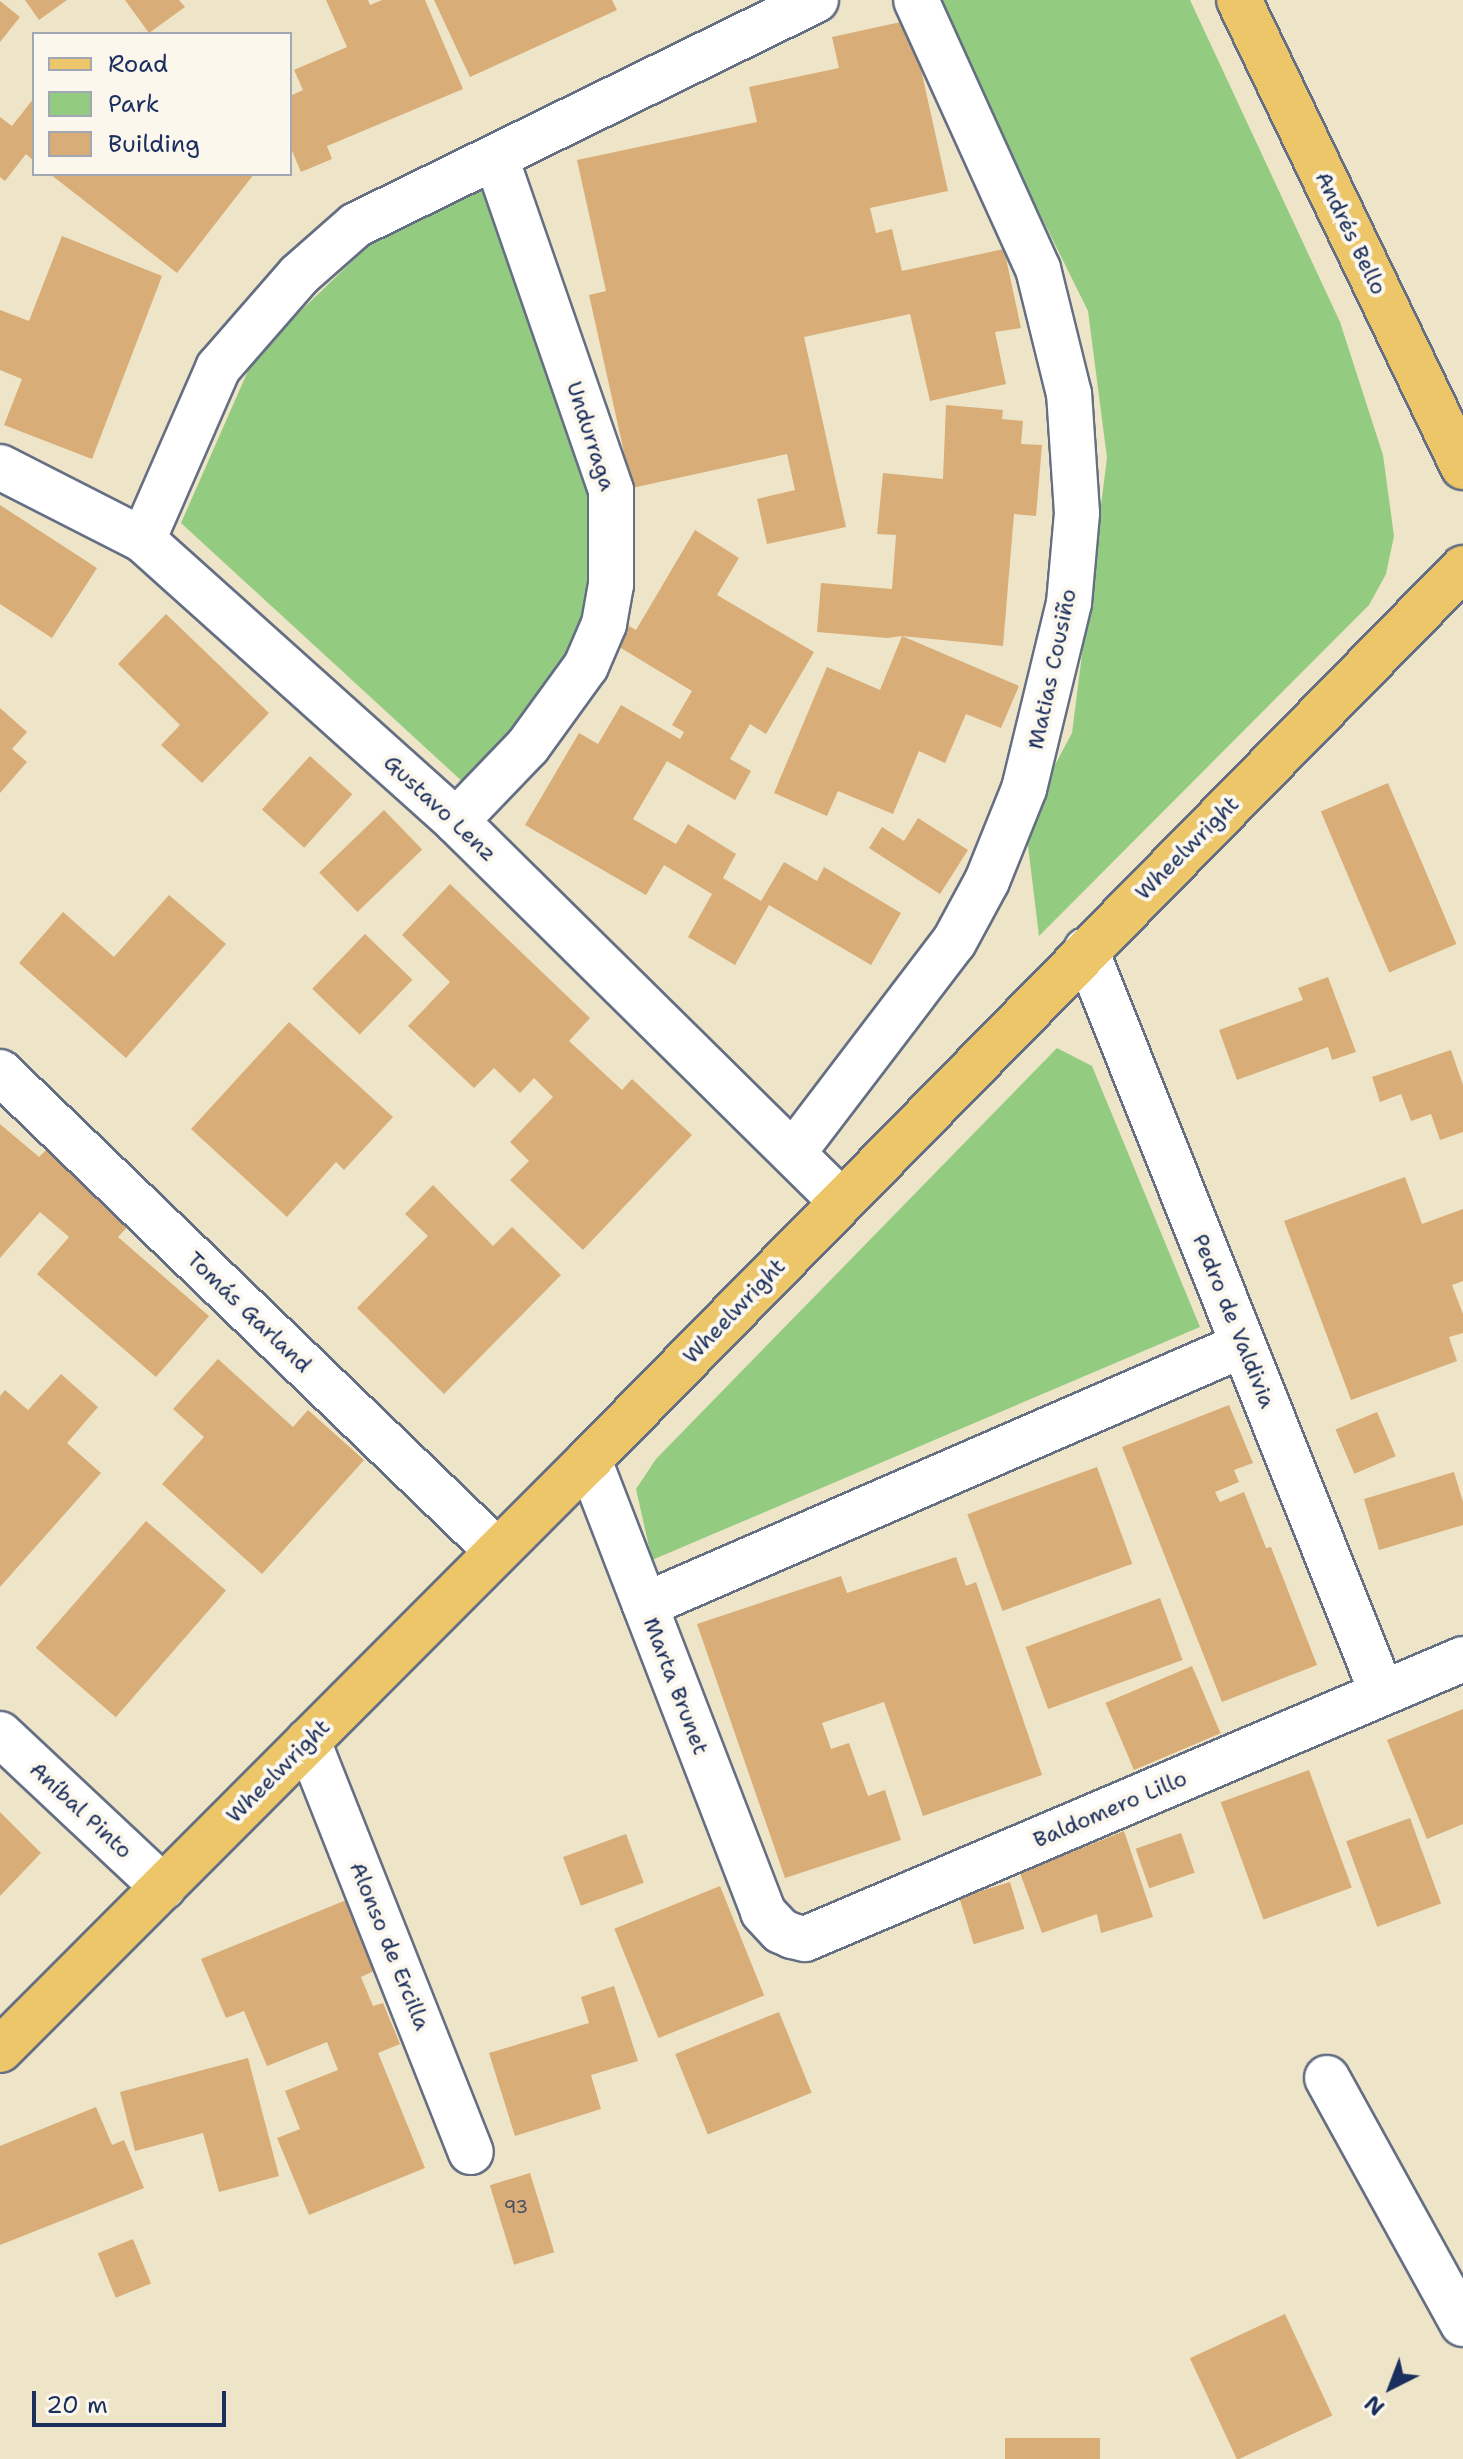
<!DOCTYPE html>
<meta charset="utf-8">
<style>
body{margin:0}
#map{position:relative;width:1463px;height:2459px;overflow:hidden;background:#eee5c8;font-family:"Shantell Sans",sans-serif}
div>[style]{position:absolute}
.green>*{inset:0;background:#93cc80}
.building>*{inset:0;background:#d8ad77;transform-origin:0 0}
.roads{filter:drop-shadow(2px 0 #656f83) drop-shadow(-2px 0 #656f83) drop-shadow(0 2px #656f83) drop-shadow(0 -2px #656f83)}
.minor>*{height:44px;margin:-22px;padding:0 22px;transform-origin:22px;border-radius:22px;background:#fff}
.major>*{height:44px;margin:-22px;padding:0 22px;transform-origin:22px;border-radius:22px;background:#ecc669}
span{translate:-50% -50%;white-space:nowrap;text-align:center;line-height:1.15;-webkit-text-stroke:8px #fbf7ec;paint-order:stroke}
.number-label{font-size:18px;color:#4a4e64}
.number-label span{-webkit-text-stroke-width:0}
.street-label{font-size:22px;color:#1b2f5e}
.legend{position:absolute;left:32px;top:32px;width:260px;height:144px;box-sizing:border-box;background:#fbf7ec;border:2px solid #a1a7b3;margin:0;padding:10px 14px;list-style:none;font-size:24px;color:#1b2f5e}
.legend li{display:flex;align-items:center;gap:16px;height:40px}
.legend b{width:40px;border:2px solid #a1a7b3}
.north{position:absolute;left:1351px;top:2347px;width:80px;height:80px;-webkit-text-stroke:6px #fbf7ec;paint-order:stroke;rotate:222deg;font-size:22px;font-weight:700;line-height:32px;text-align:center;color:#1b2f5e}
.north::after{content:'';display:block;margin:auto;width:28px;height:36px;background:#1b2f5e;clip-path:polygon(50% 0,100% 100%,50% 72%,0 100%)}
.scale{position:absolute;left:32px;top:2391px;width:194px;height:36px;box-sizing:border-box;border:4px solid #1b2f5e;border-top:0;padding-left:10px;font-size:24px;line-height:28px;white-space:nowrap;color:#1b2f5e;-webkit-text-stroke:6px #fbf7ec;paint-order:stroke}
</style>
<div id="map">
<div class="green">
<div style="clip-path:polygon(934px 0,1190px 0,1340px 322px,1383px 455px,1394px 536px,1386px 574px,1369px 605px,1039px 936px,1025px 821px,1072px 733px,1107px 458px,1088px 311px)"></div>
<div style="clip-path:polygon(465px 180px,492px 189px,596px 495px,595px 574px,576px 651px,519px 726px,465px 784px,181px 523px,255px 355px,401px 214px)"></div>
<div style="clip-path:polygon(1057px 1048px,1092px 1066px,1200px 1327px,652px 1560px,636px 1489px,656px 1459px)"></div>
</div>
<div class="building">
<div style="clip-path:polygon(25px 0,67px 0,39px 20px)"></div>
<div style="clip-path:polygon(125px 0,179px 0,185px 7px,149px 33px)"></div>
<div style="clip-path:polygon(326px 0,368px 0,370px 5px,382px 0,425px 0,463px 89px,327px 146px,332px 159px,301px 172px,290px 146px,290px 96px,303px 90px,294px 70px,347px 47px)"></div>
<div style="clip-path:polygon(434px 0,612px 0,617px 10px,470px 77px)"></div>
<div style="clip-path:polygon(0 1px,20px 17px,0 42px)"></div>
<div style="clip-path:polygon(910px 20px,948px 191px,870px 208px,876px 233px,892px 229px,902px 271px,1004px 249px,1021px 328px,995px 332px,1006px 384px,930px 401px,910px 314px,804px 337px,846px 527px,767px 544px,757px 499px,795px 490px,787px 454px,632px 488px,589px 295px,606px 291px,577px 160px,757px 122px,749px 87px,839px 68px,832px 37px)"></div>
<div style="clip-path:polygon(34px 98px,34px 161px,26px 154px,5px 181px,0 177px,0 117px,12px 126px)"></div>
<div style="clip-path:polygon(50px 174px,254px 174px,177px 273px)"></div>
<div style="clip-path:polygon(62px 236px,162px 276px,92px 459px,4px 425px,22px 379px,0 370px,0 310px,29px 321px)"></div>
<div style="clip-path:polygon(946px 405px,1003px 410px,1002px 419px,1023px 421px,1021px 444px,1042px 445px,1036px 516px,1014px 514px,1003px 646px,902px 636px,1019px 686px,1001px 728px,966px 714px,945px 763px,919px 751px,893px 814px,838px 791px,827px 816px,774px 793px,827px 667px,880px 690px,902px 636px,887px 638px,817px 632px,821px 583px,892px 589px,896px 535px,877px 534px,883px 473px,943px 479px)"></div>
<div style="clip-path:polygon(0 505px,97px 568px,52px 638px,0 604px)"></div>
<div style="clip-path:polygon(695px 530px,739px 558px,717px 595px,814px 652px,766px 734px,750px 724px,730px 759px,751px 771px,735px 800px,667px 761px,633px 819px,676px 844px,688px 824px,736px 854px,723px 878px,761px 901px,784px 862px,817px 881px,824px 867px,901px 913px,871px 965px,769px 905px,735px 965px,688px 937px,712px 894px,664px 865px,646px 895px,525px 825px,579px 733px,598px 744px,621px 705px,680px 739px,684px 732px,672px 725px,692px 691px,616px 645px,627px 625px,636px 630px)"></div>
<div style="clip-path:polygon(166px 614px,269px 713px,202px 783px,161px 745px,180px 725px,118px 664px)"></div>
<div style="clip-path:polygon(0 708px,27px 732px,12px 749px,27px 762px,0 793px)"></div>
<div style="left:310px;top:756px;width:57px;height:72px;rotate:42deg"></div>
<div style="left:1388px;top:783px;width:175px;height:73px;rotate:67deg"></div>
<div style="left:384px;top:810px;width:55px;height:90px;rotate:46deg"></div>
<div style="clip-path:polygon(918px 818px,968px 850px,940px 894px,869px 848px,882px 827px,904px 841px)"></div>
<div style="clip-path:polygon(450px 884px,590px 1018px,569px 1041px,622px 1090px,632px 1079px,692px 1135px,583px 1250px,510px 1180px,529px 1161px,510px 1142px,553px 1097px,534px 1078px,520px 1093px,494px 1068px,474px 1088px,408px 1026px,450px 982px,402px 935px)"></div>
<div style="clip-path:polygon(169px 895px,226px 944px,126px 1058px,19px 963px,63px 912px,114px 957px)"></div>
<div style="left:365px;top:934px;width:66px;height:76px;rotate:44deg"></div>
<div style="clip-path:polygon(1328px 977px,1356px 1052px,1332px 1060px,1328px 1047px,1237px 1080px,1219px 1030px,1303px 1000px,1298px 988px)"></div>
<div style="clip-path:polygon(289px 1022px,393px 1117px,344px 1170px,336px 1162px,287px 1217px,191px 1129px)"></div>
<div style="clip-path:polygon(1451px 1050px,1463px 1085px,1463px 1132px,1440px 1140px,1431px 1114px,1411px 1121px,1401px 1094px,1380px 1102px,1372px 1077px)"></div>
<div style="clip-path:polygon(0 1124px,39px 1157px,48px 1148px,133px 1221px,118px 1237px,209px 1316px,156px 1377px,37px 1274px,69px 1237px,40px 1212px,0 1258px)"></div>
<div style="clip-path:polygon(1405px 1177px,1422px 1224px,1463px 1209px,1463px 1281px,1452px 1285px,1463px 1314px,1463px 1333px,1449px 1337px,1457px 1361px,1351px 1400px,1284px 1221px)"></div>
<div style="clip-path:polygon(433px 1185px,493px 1246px,512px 1227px,561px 1275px,444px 1394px,357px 1308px,428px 1236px,405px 1214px)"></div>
<div style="clip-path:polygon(218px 1359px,293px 1427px,308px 1410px,364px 1460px,262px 1574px,162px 1484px,204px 1437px,173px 1409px)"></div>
<div style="clip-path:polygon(61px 1374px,98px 1407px,67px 1443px,101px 1473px,0 1587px,0 1396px,5px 1390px,28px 1410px)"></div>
<div style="clip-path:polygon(1229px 1405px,1253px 1463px,1234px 1470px,1239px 1482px,1215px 1492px,1220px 1502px,1244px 1492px,1266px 1548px,1271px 1547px,1317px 1665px,1222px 1702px,1122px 1447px)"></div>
<div style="left:1377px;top:1412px;width:48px;height:45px;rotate:67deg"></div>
<div style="left:1097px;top:1467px;width:103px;height:138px;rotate:70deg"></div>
<div style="clip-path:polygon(1454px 1472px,1463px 1502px,1463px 1525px,1379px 1550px,1364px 1499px)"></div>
<div style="left:146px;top:1521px;width:106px;height:168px;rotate:41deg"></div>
<div style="clip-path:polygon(956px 1557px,966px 1586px,976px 1582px,1042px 1775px,923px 1816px,884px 1702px,822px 1723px,831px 1749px,849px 1743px,868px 1796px,885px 1790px,901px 1840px,785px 1878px,697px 1624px,841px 1576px,847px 1593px)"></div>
<div style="left:1160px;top:1598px;width:66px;height:143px;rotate:70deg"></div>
<div style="left:1192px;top:1666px;width:73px;height:94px;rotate:67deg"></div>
<div style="clip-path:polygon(1463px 1709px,1463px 1824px,1427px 1839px,1387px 1740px)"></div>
<div style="left:1309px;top:1770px;width:125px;height:94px;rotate:70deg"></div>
<div style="clip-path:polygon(0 1812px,41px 1853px,0 1896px)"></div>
<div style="left:1410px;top:1818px;width:91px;height:68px;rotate:70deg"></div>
<div style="clip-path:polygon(1124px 1831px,1153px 1917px,1101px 1933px,1097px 1914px,1042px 1933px,1020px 1873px)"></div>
<div style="left:1181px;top:1833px;width:42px;height:48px;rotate:71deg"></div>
<div style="left:626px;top:1834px;width:52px;height:67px;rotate:70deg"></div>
<div style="left:1010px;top:1882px;width:49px;height:53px;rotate:73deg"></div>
<div style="left:720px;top:1886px;width:118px;height:114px;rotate:68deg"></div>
<div style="clip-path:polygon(349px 1899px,378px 1969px,361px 1977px,373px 2006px,383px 2003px,400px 2044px,378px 2053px,425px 2168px,309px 2215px,277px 2138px,300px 2129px,285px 2091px,338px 2070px,327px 2042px,267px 2066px,244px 2011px,226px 2018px,201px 1959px)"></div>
<div style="clip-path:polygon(614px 1986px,638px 2061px,591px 2075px,601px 2109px,515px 2136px,489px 2053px,589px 2023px,581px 1997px)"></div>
<div style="left:779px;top:2012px;width:87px;height:112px;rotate:68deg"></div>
<div style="clip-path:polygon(248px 2058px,279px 2176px,219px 2192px,203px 2133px,135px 2151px,120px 2092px)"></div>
<div style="clip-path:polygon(96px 2107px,112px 2145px,124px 2140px,144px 2188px,0 2245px,0 2146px)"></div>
<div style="left:530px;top:2173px;width:83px;height:42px;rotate:73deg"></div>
<div style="left:133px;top:2239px;width:48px;height:38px;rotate:68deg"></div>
<div style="left:1285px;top:2314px;width:112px;height:105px;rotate:65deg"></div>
<div style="left:1005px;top:2438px;width:95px;height:21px"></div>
</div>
<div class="roads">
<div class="minor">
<div style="left:0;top:467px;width:161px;rotate:27deg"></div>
<div style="left:143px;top:540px;width:421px;rotate:41.9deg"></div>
<div style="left:456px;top:821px;width:541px;rotate:44.63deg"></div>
<div style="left:143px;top:540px;width:188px;rotate:-66.4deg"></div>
<div style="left:218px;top:368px;width:123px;rotate:-48.9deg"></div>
<div style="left:299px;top:275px;width:76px;rotate:-41.3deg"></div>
<div style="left:356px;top:225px;width:512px;rotate:-26.06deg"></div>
<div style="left:456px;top:821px;width:104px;rotate:-46.2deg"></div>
<div style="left:528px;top:746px;width:99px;rotate:-54.1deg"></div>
<div style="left:586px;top:666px;width:46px;rotate:-66.8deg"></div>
<div style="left:604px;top:624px;width:40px;rotate:-80deg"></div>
<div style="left:611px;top:585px;width:95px;rotate:-90deg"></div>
<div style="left:611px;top:490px;width:352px;rotate:-109.1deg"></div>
<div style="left:1086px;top:950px;width:800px;rotate:68.28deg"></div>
<div style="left:0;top:1072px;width:690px;rotate:43.94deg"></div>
<div style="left:793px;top:1153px;width:265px;rotate:-52.7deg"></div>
<div style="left:954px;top:942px;width:69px;rotate:-61.6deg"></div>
<div style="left:987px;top:881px;width:99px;rotate:-68.1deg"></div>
<div style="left:1024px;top:789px;width:191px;rotate:-76.4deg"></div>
<div style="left:1069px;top:603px;width:90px;rotate:-84.9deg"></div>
<div style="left:1077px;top:513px;width:119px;rotate:-93.8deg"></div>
<div style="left:1069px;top:394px;width:129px;rotate:-103.9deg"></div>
<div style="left:1038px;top:269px;width:295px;rotate:-114.4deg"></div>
<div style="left:589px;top:1460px;width:484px;rotate:68.9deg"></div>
<div style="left:763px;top:1912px;width:26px;rotate:47deg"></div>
<div style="left:781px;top:1931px;width:12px;rotate:24deg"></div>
<div style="left:792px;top:1936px;width:13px;rotate:13deg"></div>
<div style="left:805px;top:1939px;width:715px;rotate:-23.05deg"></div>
<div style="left:645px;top:1605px;width:652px;rotate:-23.5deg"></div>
<div style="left:0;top:1734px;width:224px;rotate:43.2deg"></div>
<div style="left:308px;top:1741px;width:442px;rotate:68.4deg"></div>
<div style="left:1327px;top:2078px;width:281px;rotate:61.1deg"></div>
</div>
<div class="major">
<div style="left:1239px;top:0;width:518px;rotate:64.37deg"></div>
<div style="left:0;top:2050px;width:834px;rotate:-45.05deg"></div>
<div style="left:589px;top:1460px;width:1249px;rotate:-45.58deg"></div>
</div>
</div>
<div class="number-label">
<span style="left:516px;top:2207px">93</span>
</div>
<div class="street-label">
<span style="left:1351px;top:233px;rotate:64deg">Andrés Bello</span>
<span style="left:591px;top:436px;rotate:72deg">Undurraga</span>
<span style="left:1052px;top:669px;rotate:-78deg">Matias Cousiño</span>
<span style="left:440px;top:808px;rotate:43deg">Gustavo Lenz</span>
<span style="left:1187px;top:848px;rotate:-45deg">Wheelwright</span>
<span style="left:734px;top:1311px;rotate:-46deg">Wheelwright</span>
<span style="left:249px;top:1312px;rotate:44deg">Tomás Garland</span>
<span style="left:1234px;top:1321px;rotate:68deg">Pedro de Valdivia</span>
<span style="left:676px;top:1686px;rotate:69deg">Marta Brunet</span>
<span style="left:278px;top:1771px;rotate:-45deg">Wheelwright</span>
<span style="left:1110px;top:1809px;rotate:-23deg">Baldomero Lillo</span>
<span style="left:81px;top:1810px;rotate:43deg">Aníbal Pinto</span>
<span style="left:390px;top:1946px;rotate:68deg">Alonso de Ercilla</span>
</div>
<ul class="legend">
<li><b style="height:10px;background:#ecc669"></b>Road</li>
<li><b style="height:22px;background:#93cc80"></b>Park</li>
<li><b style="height:22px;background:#d8ad77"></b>Building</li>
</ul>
<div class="north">N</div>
<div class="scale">20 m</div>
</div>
